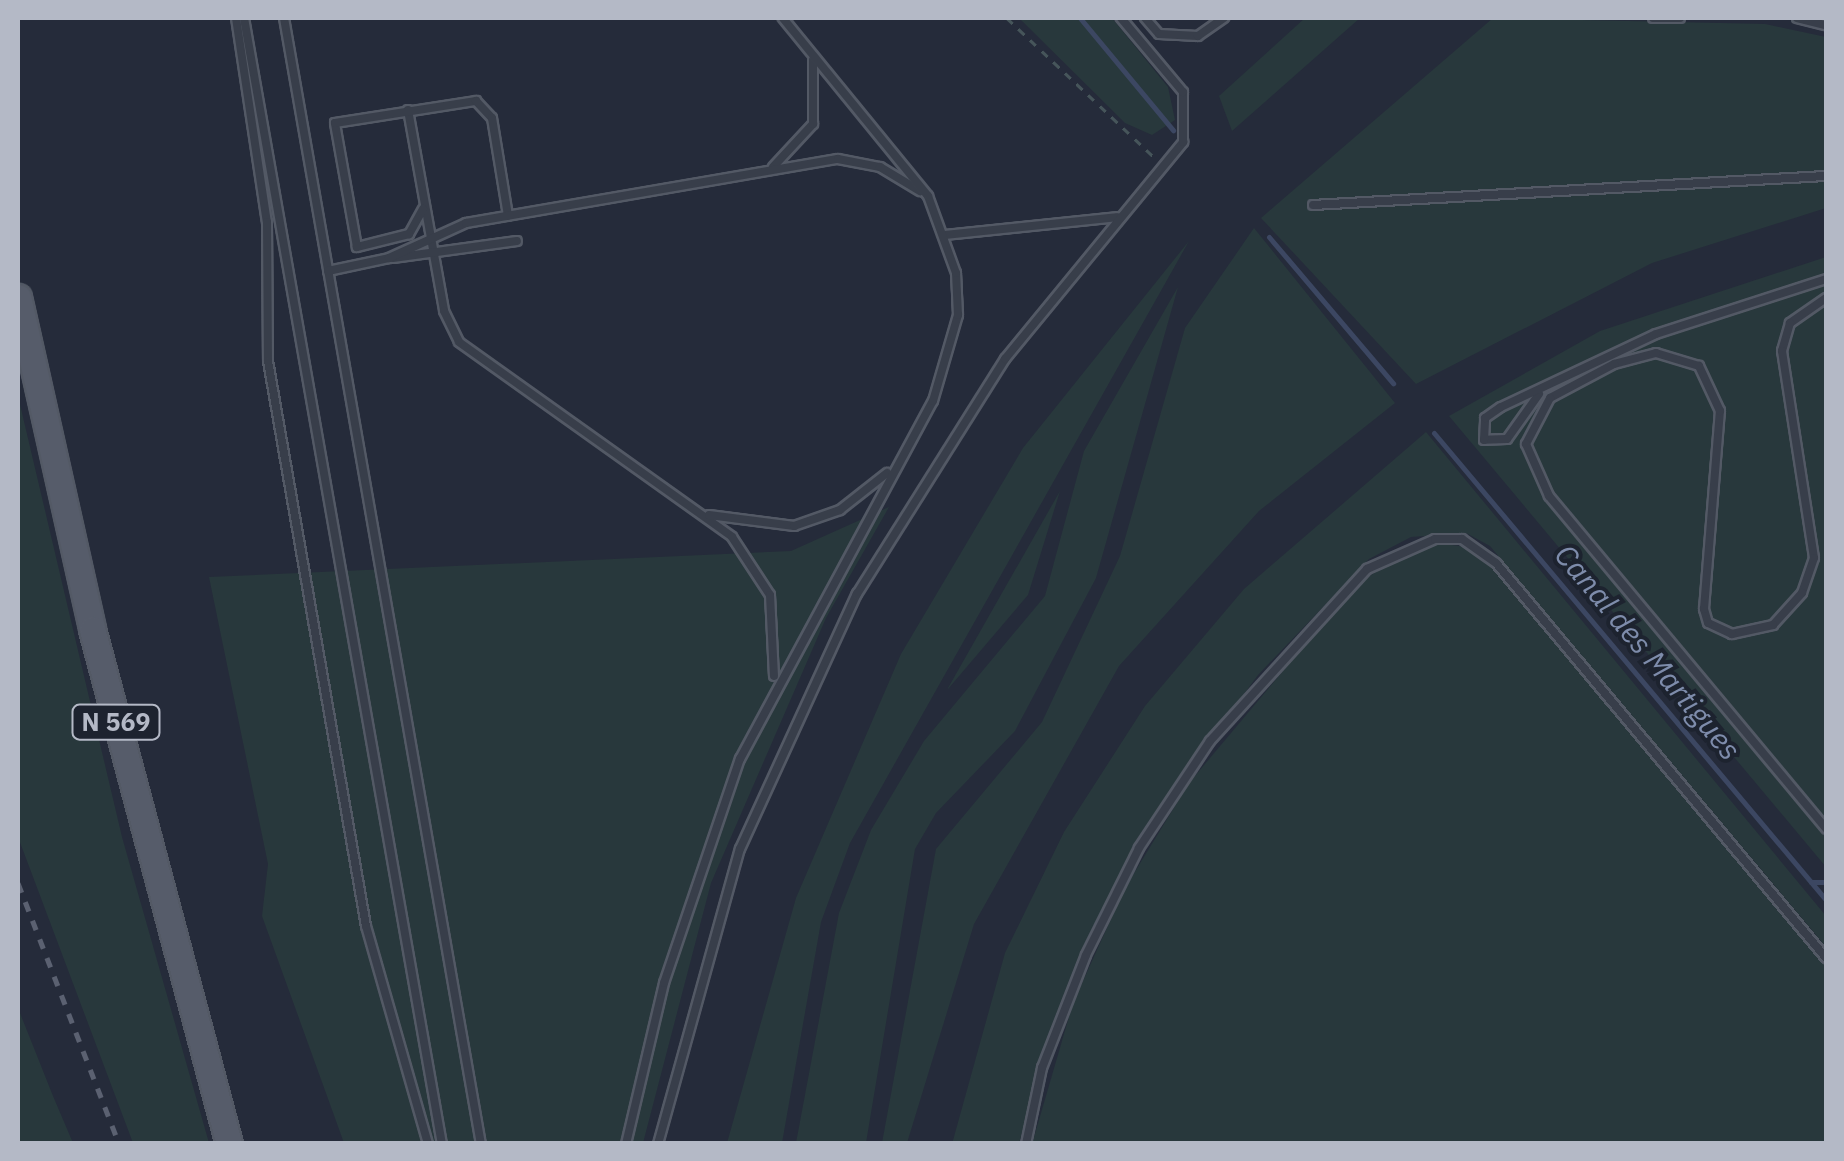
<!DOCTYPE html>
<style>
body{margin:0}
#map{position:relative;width:1844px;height:1161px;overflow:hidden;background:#252b3a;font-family:"IBM Plex Sans",sans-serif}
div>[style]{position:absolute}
.green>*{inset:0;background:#28383c}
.stream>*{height:5px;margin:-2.5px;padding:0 2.5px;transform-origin:2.5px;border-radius:2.5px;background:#3c4762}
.path>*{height:2.5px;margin-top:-1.25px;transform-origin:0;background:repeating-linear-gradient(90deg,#46555a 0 8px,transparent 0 16px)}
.roads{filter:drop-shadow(2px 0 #535965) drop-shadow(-2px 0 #535965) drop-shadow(0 2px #535965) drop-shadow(0 -2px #535965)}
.service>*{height:8px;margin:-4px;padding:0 4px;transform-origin:4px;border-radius:4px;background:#383e4a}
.primary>*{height:25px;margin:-12.5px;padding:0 12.5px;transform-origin:12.5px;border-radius:12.5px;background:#565c6a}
.rail>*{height:5px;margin-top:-2.5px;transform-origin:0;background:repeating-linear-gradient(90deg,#5b6171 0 10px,transparent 0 20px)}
span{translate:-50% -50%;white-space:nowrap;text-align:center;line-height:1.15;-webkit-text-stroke:8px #1d232f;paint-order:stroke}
.shield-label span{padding:2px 8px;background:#1d232f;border:2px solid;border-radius:8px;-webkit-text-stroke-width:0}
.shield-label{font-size:25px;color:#b4b9c6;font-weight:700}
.water-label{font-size:30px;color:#7e8cab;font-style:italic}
.frame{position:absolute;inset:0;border:20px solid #b4b9c6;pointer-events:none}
</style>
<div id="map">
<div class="green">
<div style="clip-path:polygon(1019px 18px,1112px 18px,1168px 87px,1175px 120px,1152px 135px,1125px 123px)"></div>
<div style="clip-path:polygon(1305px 18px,1360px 18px,1232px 131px,1219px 96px)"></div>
<div style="clip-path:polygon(1493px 18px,1765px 24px,1826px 37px,1826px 171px,1788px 173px,1826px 180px,1826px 208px,1652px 263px,1416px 384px,1261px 218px)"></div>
<div style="clip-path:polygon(1254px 228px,1395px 403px,1259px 511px,1119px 666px,974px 924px,907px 1143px,882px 1143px,936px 849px,1042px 722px,1120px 556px,1185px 328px)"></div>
<div style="clip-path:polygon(1189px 241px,850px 843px,821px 922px,782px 1143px,727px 1143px,796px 898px,901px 654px,1023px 448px)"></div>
<div style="clip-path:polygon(1826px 257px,1826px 867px,1449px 416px,1600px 331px)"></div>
<div style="clip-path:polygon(1178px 287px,1096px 578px,1015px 731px,936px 813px,915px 849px,866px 1143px,796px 1143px,839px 913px,871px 830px,924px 741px,1045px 596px,1084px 451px)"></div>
<div style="clip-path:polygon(18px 396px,122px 837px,209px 1143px,133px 1143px,18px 837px)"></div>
<div style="clip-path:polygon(1426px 432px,1826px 916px,1826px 947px,1490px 546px,1466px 533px,1411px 537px,1369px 559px,1258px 675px,1152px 819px,1056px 1014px,1019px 1143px,952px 1144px,1005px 953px,1064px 832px,1145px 706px,1244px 589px)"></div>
<div style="clip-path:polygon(1060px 491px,1028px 595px,948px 689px,948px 688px)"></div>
<div style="clip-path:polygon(889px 507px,826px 618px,711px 883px,643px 1143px,344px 1143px,262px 916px,268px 864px,209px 577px,791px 551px)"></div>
<div style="clip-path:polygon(1437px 543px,1467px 547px,1489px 563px,1826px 966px,1826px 1143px,1032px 1144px,1073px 1003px,1125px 888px,1189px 783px,1352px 589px,1396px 557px)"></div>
<div style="clip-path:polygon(18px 1008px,53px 1096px,73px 1143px,18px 1143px)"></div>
</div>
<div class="stream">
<div style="left:1080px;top:18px;width:146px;rotate:50.3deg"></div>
<div style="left:1269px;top:237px;width:192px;rotate:49.7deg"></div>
<div style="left:1434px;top:433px;width:610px;rotate:49.99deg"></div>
<div style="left:1811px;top:882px;width:15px"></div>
</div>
<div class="path">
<div style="left:1007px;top:18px;width:204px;rotate:43.4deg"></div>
</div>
<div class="roads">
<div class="service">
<div style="left:236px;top:18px;width:206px;rotate:81.4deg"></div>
<div style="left:267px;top:222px;width:139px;rotate:89.6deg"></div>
<div style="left:268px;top:361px;width:573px;rotate:80.16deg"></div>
<div style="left:366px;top:926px;width:227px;rotate:74.1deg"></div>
<div style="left:244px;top:18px;width:1143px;rotate:80.03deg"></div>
<div style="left:284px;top:18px;width:1143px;rotate:80.08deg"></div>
<div style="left:1145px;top:18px;width:21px;rotate:49deg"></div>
<div style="left:1159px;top:34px;width:39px;rotate:3deg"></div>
<div style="left:1198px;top:36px;width:32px;rotate:-35deg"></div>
<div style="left:1653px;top:18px;width:27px"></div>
<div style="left:1797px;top:18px;width:30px;rotate:14deg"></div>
<div style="left:408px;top:110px;width:204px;rotate:79.8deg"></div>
<div style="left:444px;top:311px;width:34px;rotate:64deg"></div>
<div style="left:459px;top:342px;width:335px;rotate:35.5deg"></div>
<div style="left:732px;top:537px;width:69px;rotate:56.8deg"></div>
<div style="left:770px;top:595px;width:81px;rotate:87.2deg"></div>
<div style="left:773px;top:167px;width:59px;rotate:-47.1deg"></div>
<div style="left:813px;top:124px;width:64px;rotate:-90deg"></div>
<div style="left:1313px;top:205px;width:514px;rotate:-3.24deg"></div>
<div style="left:423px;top:209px;width:29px;rotate:119deg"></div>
<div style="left:409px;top:234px;width:54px;rotate:166deg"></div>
<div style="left:357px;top:247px;width:126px;rotate:-100.1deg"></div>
<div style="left:335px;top:123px;width:143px;rotate:-8.9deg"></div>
<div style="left:476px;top:101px;width:23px;rotate:47deg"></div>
<div style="left:492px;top:118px;width:99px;rotate:80.7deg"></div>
<div style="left:944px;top:235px;width:174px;rotate:-5.9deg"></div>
<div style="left:393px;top:258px;width:125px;rotate:-7.8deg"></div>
<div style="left:328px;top:271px;width:62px;rotate:-12deg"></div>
<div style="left:389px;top:258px;width:85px;rotate:-24.4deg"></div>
<div style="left:466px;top:223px;width:377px;rotate:-9.8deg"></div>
<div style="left:838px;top:159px;width:43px;rotate:10.8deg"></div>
<div style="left:880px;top:167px;width:47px;rotate:31deg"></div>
<div style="left:1826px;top:298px;width:44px;rotate:145.2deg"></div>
<div style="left:1790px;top:323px;width:29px;rotate:106deg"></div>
<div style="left:1782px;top:351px;width:209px;rotate:81.2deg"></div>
<div style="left:1814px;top:558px;width:37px;rotate:109deg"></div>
<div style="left:1802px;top:593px;width:43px;rotate:132.2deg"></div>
<div style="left:1773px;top:625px;width:42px;rotate:167.6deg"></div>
<div style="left:1732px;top:634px;width:26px;rotate:-155deg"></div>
<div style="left:1708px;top:623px;width:15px;rotate:-106deg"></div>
<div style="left:1704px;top:609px;width:199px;rotate:-85.4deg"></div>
<div style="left:1720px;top:411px;width:50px;rotate:-115deg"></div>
<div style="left:1699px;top:366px;width:45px;rotate:-163.2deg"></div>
<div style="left:1656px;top:353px;width:43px;rotate:165.3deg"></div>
<div style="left:1614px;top:364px;width:72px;rotate:152deg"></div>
<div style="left:1550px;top:398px;width:52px;rotate:117.6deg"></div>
<div style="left:1526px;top:444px;width:57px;rotate:66.1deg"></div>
<div style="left:1549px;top:496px;width:433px;rotate:50.2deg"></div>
<div style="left:1539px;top:394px;width:55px;rotate:125.4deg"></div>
<div style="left:1507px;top:439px;width:23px;rotate:178deg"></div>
<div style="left:1484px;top:440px;width:22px;rotate:-87deg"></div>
<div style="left:1485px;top:418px;width:19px;rotate:-35deg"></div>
<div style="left:1501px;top:407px;width:171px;rotate:-25.2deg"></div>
<div style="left:1656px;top:334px;width:179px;rotate:-17.9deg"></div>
<div style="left:709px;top:515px;width:86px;rotate:7.4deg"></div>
<div style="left:794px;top:526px;width:49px;rotate:-19.2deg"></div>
<div style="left:840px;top:510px;width:60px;rotate:-38.2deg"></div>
<div style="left:626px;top:1144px;width:165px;rotate:-76.7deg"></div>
<div style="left:664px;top:983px;width:237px;rotate:-71.3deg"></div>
<div style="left:740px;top:759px;width:407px;rotate:-61.7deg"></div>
<div style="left:933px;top:401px;width:90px;rotate:-73.8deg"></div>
<div style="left:958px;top:315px;width:42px;rotate:-92.7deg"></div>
<div style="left:956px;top:273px;width:82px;rotate:-110deg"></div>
<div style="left:928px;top:196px;width:230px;rotate:-129.2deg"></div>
<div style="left:658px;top:1144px;width:306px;rotate:-74.5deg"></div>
<div style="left:740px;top:849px;width:281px;rotate:-65.4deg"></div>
<div style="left:857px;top:594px;width:278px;rotate:-57.8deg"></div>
<div style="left:1005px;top:359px;width:281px;rotate:-50.6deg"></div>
<div style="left:1183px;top:142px;width:50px;rotate:-90deg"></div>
<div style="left:1183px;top:92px;width:97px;rotate:-130deg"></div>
<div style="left:1026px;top:1144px;width:78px;rotate:-78.1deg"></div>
<div style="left:1042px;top:1068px;width:121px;rotate:-68.7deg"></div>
<div style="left:1086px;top:955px;width:119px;rotate:-63.6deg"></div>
<div style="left:1139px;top:848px;width:128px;rotate:-56.4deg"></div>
<div style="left:1210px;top:741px;width:233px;rotate:-47.6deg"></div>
<div style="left:1367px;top:569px;width:74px;rotate:-23.8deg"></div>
<div style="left:1435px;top:539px;width:27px"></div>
<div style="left:1462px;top:539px;width:42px;rotate:35.2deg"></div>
<div style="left:1496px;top:563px;width:515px;rotate:50.12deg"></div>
</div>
<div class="primary">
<div style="left:18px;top:297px;width:340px;rotate:77.4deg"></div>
<div style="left:92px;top:629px;width:533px;rotate:75.1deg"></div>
</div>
</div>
<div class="rail">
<div style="left:18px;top:883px;width:280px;rotate:68.8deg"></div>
</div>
<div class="shield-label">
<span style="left:116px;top:722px">N 569</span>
</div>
<div class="water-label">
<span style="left:1648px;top:652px;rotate:50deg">Canal des Martigues</span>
</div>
<div class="frame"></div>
</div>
